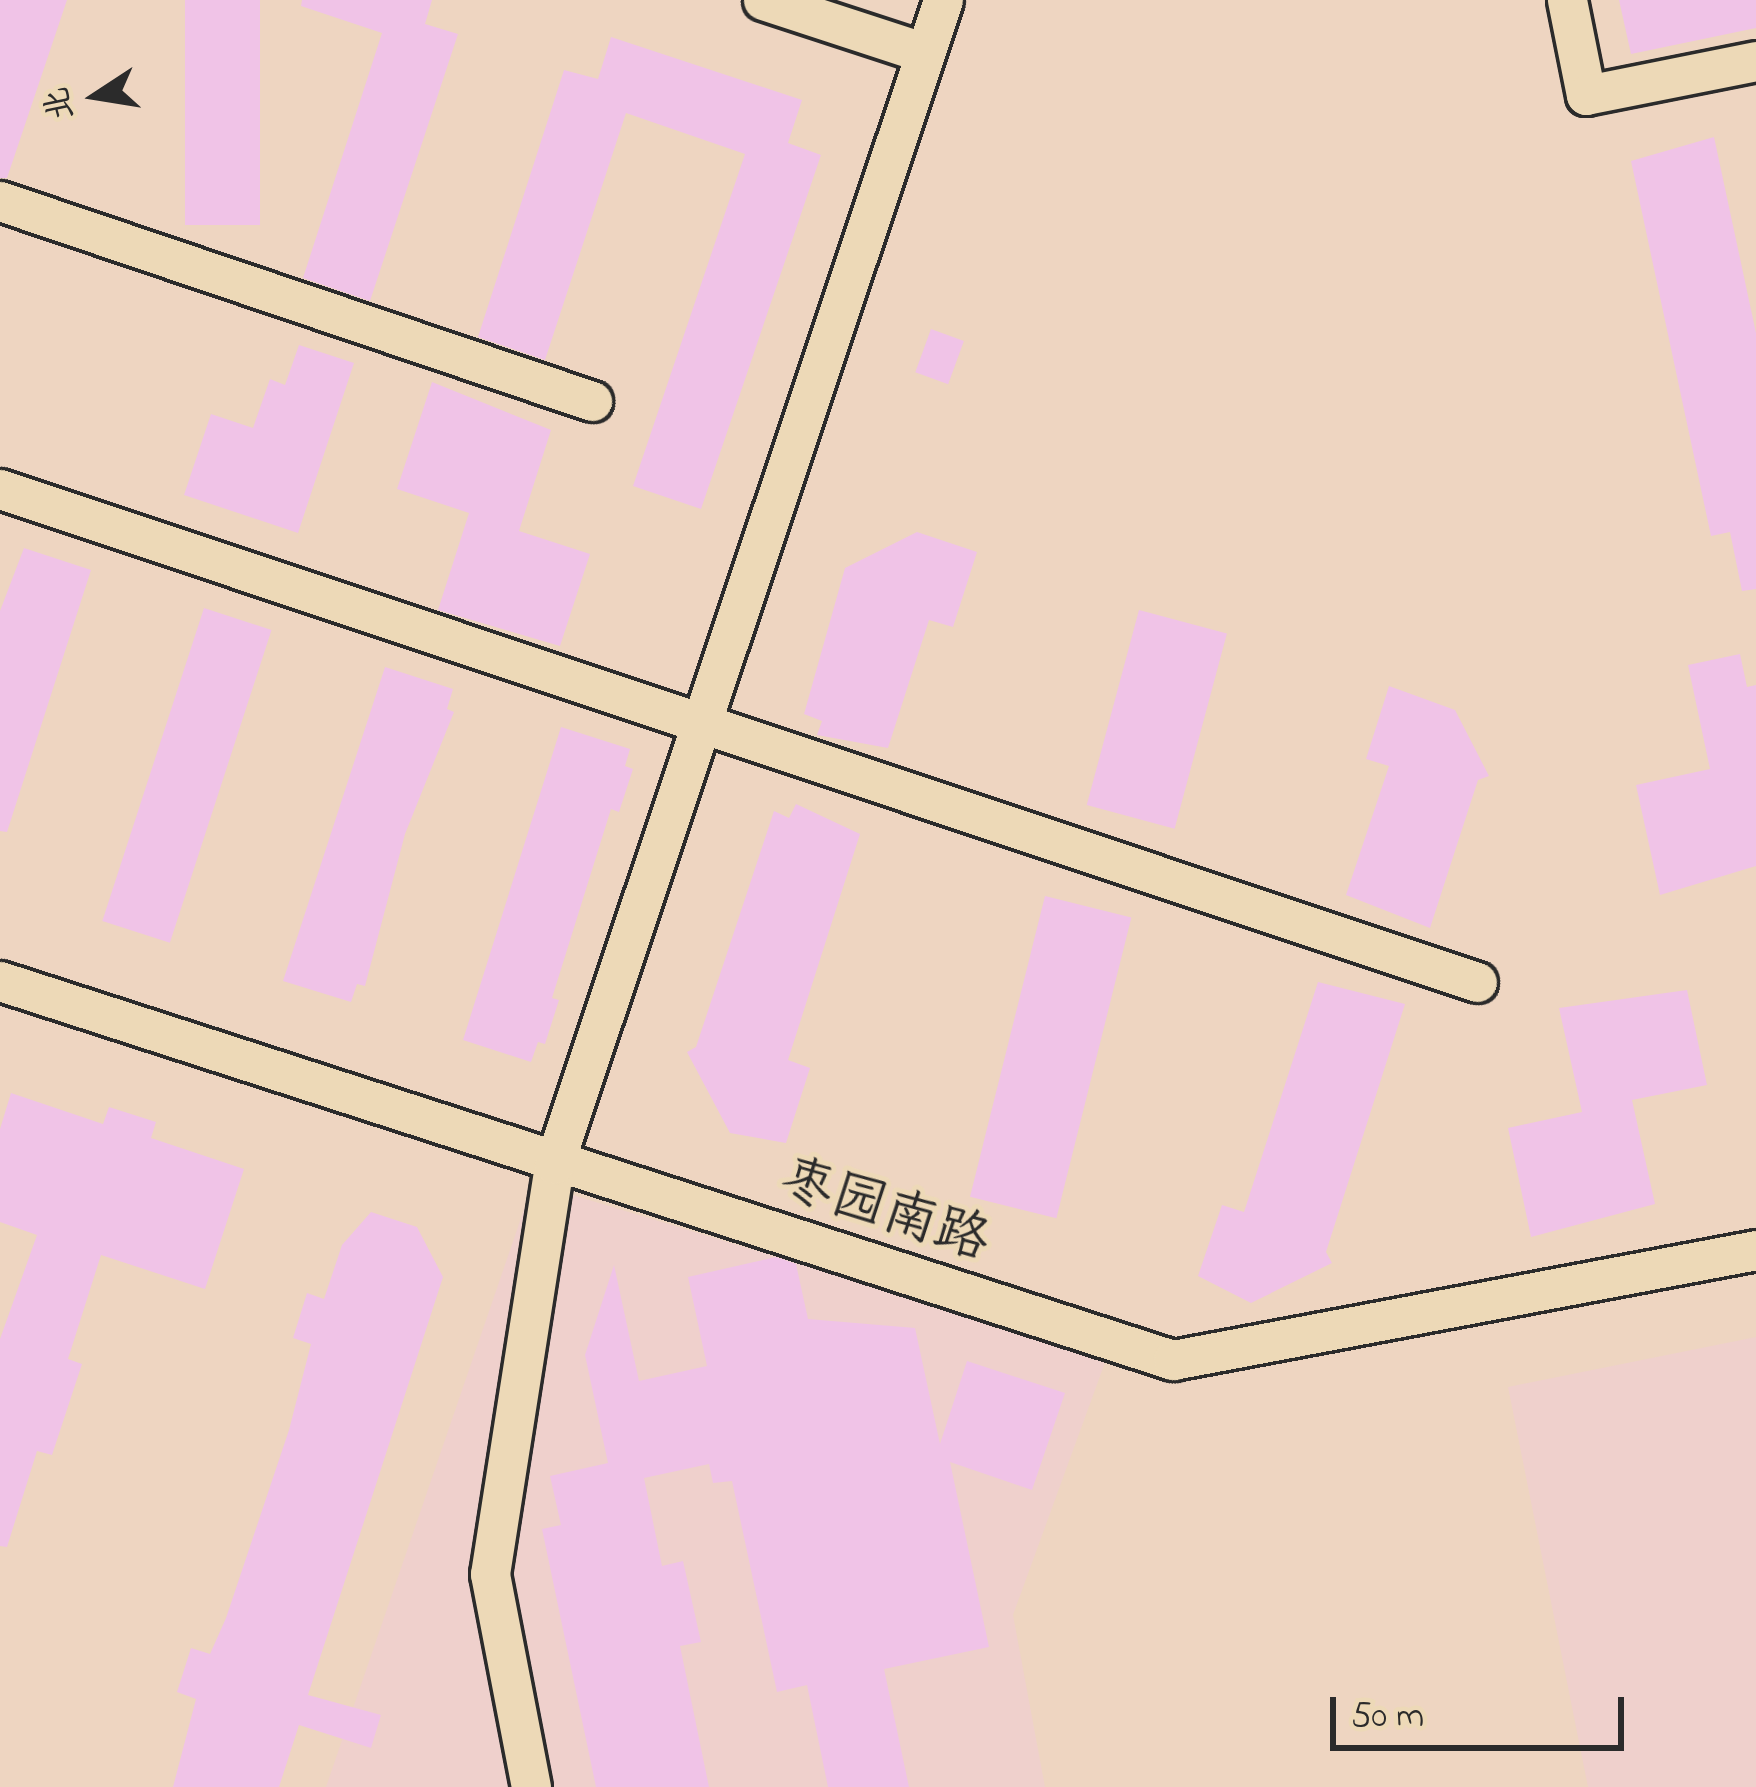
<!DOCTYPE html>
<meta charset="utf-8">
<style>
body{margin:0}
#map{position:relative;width:1756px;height:1787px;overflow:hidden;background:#eed5c1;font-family:"Indie Flower","LXGW WenKai TC",sans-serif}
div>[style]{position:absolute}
.built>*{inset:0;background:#efd0cc}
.building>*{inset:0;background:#f0c3e7;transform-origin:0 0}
.roads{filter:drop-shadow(3px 0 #2b2b2b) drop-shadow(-3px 0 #2b2b2b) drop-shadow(0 3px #2b2b2b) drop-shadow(0 -3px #2b2b2b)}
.minor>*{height:39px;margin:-19.5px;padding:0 19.5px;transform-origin:19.5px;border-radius:19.5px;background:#edd9b7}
span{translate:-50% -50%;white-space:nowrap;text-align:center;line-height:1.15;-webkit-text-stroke:10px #edd9b7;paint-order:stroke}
.street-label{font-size:54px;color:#2b2b2b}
.north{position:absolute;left:36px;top:36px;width:120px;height:120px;-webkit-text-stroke:9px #edd9b7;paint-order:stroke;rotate:258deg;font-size:33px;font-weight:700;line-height:48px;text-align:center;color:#2b2b2b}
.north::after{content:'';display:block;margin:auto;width:42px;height:54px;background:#2b2b2b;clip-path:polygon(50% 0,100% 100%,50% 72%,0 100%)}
.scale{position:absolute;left:1330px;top:1697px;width:294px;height:54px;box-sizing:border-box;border:6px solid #2b2b2b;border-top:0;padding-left:15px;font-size:36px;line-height:42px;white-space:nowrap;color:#2b2b2b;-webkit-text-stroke:9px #edd9b7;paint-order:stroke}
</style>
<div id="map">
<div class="built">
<div style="clip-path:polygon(533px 1183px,1107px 1357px,1013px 1615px,1045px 1787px,326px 1787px)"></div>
<div style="clip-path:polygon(1756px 1337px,1756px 1787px,1588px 1787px,1508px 1387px)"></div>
</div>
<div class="building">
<div style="clip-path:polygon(0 0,67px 0,7px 178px,0 178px)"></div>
<div style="left:185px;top:0;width:75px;height:225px"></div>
<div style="clip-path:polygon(302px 0,432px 0,425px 24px,458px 34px,370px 301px,303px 278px,382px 33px,301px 6px)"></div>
<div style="clip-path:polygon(1619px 0,1756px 0,1756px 28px,1631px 54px)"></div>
<div style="clip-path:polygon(611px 37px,802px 100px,788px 143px,821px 155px,701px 509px,633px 486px,745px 154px,626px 113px,545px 360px,478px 337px,564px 70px,598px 79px)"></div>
<div style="clip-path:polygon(1714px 137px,1756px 333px,1756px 589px,1742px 591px,1730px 532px,1711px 536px,1631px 161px)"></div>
<div style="left:931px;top:329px;width:35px;height:46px;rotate:20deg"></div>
<div style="clip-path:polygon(299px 345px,354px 363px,298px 533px,184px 495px,211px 414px,253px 428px,270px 379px,285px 385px)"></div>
<div style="clip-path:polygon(432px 382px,551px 430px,519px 531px,590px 554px,560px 646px,438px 610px,469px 513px,397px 489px)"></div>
<div style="clip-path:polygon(917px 532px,977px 552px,953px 627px,929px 620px,888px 748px,817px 735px,822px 721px,804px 714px,845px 568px)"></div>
<div style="clip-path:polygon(24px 548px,91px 570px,7px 832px,0 831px,0 611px)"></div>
<div style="left:204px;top:608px;width:71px;height:329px;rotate:18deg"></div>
<div style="left:1139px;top:610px;width:91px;height:202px;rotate:15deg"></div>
<div style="clip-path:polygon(1740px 654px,1747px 687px,1756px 685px,1756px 866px,1660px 895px,1636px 785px,1710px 769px,1688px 665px)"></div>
<div style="clip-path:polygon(385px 667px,453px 689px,447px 709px,454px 712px,405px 834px,365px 986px,357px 984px,351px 1002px,283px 981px)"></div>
<div style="clip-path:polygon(1389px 686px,1455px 710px,1489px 776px,1478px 780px,1430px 928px,1346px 895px,1389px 766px,1366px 759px)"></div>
<div style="clip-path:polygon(561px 727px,630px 749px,625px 766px,633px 769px,619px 812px,611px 809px,552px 998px,559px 1000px,545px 1044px,538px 1042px,531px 1062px,463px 1040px)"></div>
<div style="clip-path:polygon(796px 804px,860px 834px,788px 1060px,810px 1068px,786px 1143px,730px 1133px,687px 1052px,696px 1047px,774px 811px,789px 818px)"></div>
<div style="left:1045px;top:896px;width:89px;height:310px;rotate:14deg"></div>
<div style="clip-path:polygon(1318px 982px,1405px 1004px,1326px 1252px,1332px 1263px,1251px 1303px,1198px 1276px,1222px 1205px,1244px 1212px)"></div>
<div style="clip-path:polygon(1687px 990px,1707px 1085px,1632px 1100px,1655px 1204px,1531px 1237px,1508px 1128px,1582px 1112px,1559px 1008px)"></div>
<div style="clip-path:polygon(11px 1093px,103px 1124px,109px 1107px,156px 1122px,151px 1138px,244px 1169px,205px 1289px,101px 1255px,68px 1359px,82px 1364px,52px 1455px,37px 1451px,7px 1547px,0 1546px,0 1339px,37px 1235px,0 1222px,0 1129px)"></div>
<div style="clip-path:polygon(371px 1212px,417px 1227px,443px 1277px,308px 1695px,381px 1715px,371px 1748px,299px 1725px,279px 1787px,173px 1787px,196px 1699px,177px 1692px,191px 1648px,210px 1654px,226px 1618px,289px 1430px,311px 1344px,293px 1338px,307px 1293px,324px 1299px,342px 1245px)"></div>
<div style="clip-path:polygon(776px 1257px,796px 1264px,808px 1319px,915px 1328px,940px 1444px,967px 1361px,1065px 1393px,1032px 1490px,950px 1462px,989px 1647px,884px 1669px,909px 1787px,828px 1787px,807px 1685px,777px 1692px,732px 1481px,713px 1483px,709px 1464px,644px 1478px,662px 1566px,683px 1561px,701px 1642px,680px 1646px,709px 1787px,596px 1787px,542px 1529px,561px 1525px,550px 1476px,608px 1463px,585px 1355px,614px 1265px,639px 1381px,707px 1366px,688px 1277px)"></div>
</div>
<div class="roads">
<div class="minor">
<div style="left:763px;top:0;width:170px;rotate:18.1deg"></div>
<div style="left:1567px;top:0;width:97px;rotate:78.7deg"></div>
<div style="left:1586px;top:95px;width:173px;rotate:-11.3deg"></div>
<div style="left:0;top:201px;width:625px;rotate:18.67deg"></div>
<div style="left:0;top:489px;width:1557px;rotate:18.46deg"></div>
<div style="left:0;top:981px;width:1233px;rotate:17.91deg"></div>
<div style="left:1173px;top:1360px;width:593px;rotate:-10.68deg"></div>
<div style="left:531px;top:1787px;width:217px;rotate:-100.9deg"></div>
<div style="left:490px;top:1574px;width:415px;rotate:-81.1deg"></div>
<div style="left:554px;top:1164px;width:1227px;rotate:-71.52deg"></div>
</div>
</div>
<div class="street-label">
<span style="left:884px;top:1212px;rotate:18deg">枣园南路</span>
</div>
<div class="north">北</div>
<div class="scale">50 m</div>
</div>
